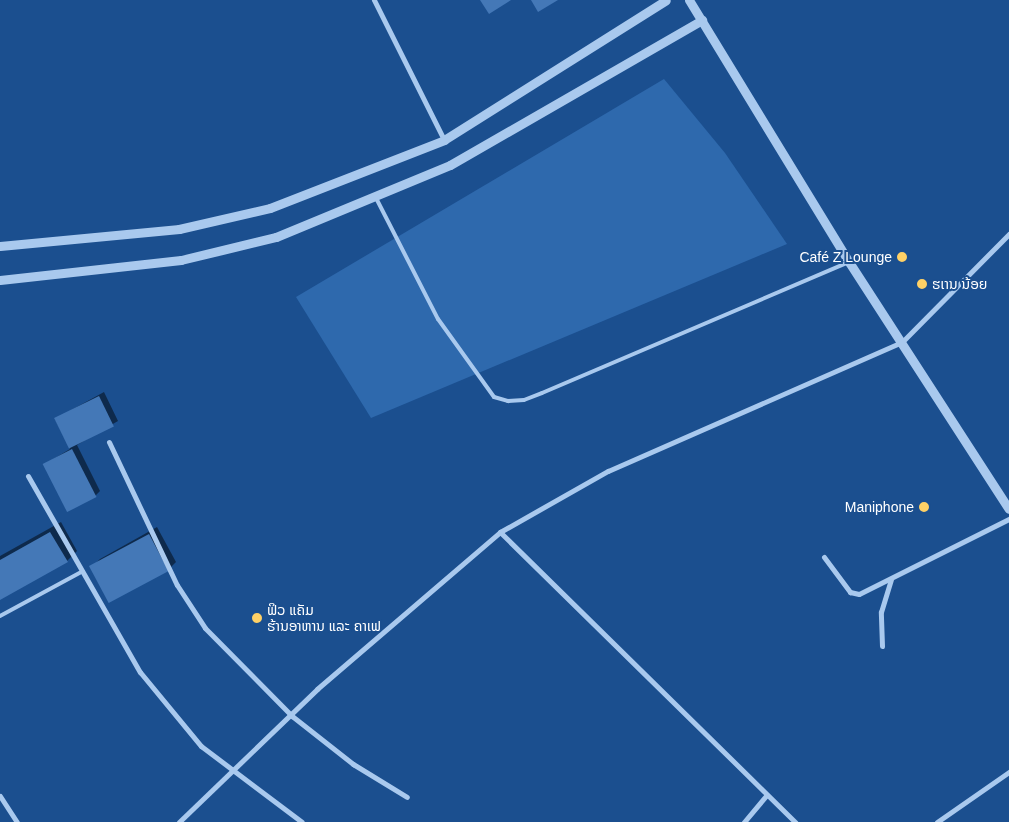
<!DOCTYPE html>
<meta charset="utf-8">
<style>
body{margin:0}
#map{position:relative;width:1009px;height:822px;overflow:hidden;background:#1b4f8f;font-family:Helvetica,"Noto Sans Lao",sans-serif}
div>[style]{position:absolute}
.green>*{inset:0;background:#2e69ad}
.shadow>*{inset:0;background:#0007}
.building>*{inset:0;background:#4478b7;transform-origin:0 0}
.service>*{height:4px;margin:-2px;padding:0 2px;transform-origin:2px;border-radius:2px;background:#a9c9ee}
.minor>*{height:5px;margin:-2.5px;padding:0 2.5px;transform-origin:2.5px;border-radius:2.5px;background:#a9c9ee}
.tertiary>*{height:9px;margin:-4.5px;padding:0 4.5px;transform-origin:4.5px;border-radius:4.5px;background:#a9c9ee}
.dots>*{width:14px;height:14px;translate:-50% -50%;box-sizing:border-box;border:2px solid #1b4f8f;border-radius:50%}
span{translate:-50% -50%;white-space:nowrap;text-align:center;line-height:1.15;-webkit-text-stroke:4px #1b4f8f;paint-order:stroke}
.poi-label{font-size:14px;color:#fff}
.right{translate:-100% -50%;text-align:right}
.left{translate:0 -50%;text-align:left}
</style>
<div id="map">
<div class="green">
<div style="clip-path:polygon(664px 79px,725px 153px,787px 244px,371px 418px,296px 297px)"></div>
</div>
<div class="shadow">
<div style="clip-path:polygon(104px 392px,118px 421px,77px 445px,100px 491px,95px 496px,45px 464px,70px 449px,55px 419px)"></div>
<div style="clip-path:polygon(61px 522px,77px 551px,67px 561px,0 598px,0 556px)"></div>
<div style="clip-path:polygon(157px 527px,176px 562px,168px 570px,92px 567px,100px 559px)"></div>
</div>
<div class="building">
<div style="clip-path:polygon(480px 0,511px 0,489px 14px)"></div>
<div style="clip-path:polygon(531px 0,558px 0,538px 12px)"></div>
<div style="left:99px;top:396px;width:34px;height:50px;rotate:64deg"></div>
<div style="left:72px;top:449px;width:54px;height:33px;rotate:63deg"></div>
<div style="clip-path:polygon(50px 532px,68px 562px,0 600px,0 560px)"></div>
<div style="left:149px;top:534px;width:42px;height:68px;rotate:62deg"></div>
</div>
<div class="service">
<div style="left:375px;top:196px;width:138px;rotate:62.9deg"></div>
<div style="left:438px;top:319px;width:96px;rotate:54.3deg"></div>
<div style="left:494px;top:397px;width:15px;rotate:16deg"></div>
<div style="left:508px;top:401px;width:16px;rotate:-4deg"></div>
<div style="left:524px;top:400px;width:19px;rotate:-21deg"></div>
<div style="left:542px;top:393px;width:334px;rotate:-23.1deg"></div>
<div style="left:0;top:616px;width:94px;rotate:-28.5deg"></div>
</div>
<div class="minor">
<div style="left:374px;top:0;width:157px;rotate:63.4deg"></div>
<div style="left:109px;top:442px;width:158px;rotate:64.6deg"></div>
<div style="left:177px;top:585px;width:51px;rotate:56.9deg"></div>
<div style="left:205px;top:628px;width:124px;rotate:45.3deg"></div>
<div style="left:292px;top:716px;width:78px;rotate:38.2deg"></div>
<div style="left:353px;top:764px;width:63px;rotate:31.4deg"></div>
<div style="left:28px;top:476px;width:226px;rotate:60.3deg"></div>
<div style="left:140px;top:672px;width:96px;rotate:50.5deg"></div>
<div style="left:201px;top:746px;width:126px;rotate:37deg"></div>
<div style="left:500px;top:532px;width:414px;rotate:44.5deg"></div>
<div style="left:824px;top:557px;width:44px;rotate:53.4deg"></div>
<div style="left:850px;top:592px;width:9px;rotate:13deg"></div>
<div style="left:859px;top:594px;width:168px;rotate:-26.6deg"></div>
<div style="left:882px;top:646px;width:34px;rotate:-92deg"></div>
<div style="left:881px;top:612px;width:34px;rotate:-73deg"></div>
<div style="left:0;top:796px;width:31px;rotate:57deg"></div>
<div style="left:179px;top:822px;width:192px;rotate:-43.9deg"></div>
<div style="left:317px;top:689px;width:241px;rotate:-40.6deg"></div>
<div style="left:500px;top:532px;width:124px;rotate:-29.5deg"></div>
<div style="left:608px;top:471px;width:321px;rotate:-23.7deg"></div>
<div style="left:902px;top:342px;width:152px;rotate:-45.3deg"></div>
<div style="left:744px;top:822px;width:35px;rotate:-50deg"></div>
<div style="left:937px;top:822px;width:88px;rotate:-34.8deg"></div>
</div>
<div class="tertiary">
<div style="left:689px;top:0;width:307px;rotate:58.6deg"></div>
<div style="left:849px;top:262px;width:294px;rotate:57.1deg"></div>
<div style="left:0;top:246px;width:180px;rotate:-5.4deg"></div>
<div style="left:179px;top:229px;width:93px;rotate:-13deg"></div>
<div style="left:270px;top:208px;width:187px;rotate:-21.3deg"></div>
<div style="left:444px;top:140px;width:262px;rotate:-32.2deg"></div>
<div style="left:0;top:280px;width:182px;rotate:-6.3deg"></div>
<div style="left:181px;top:260px;width:98px;rotate:-13.6deg"></div>
<div style="left:276px;top:237px;width:188px;rotate:-22.5deg"></div>
<div style="left:450px;top:165px;width:291px;rotate:-29.9deg"></div>
</div>
<div class="dots">
<div style="left:902px;top:257px;background:#ffd166"></div>
<div style="left:922px;top:284px;background:#ffd166"></div>
<div style="left:924px;top:507px;background:#ffd166"></div>
<div style="left:257px;top:618px;background:#ffd166"></div>
</div>
<div class="poi-label">
<span class="right" style="left:892px;top:257px">Café Z Lounge</span>
<span class="left" style="left:932px;top:284px">ຮເານ ນ້ອຍ</span>
<span class="right" style="left:914px;top:507px">Maniphone</span>
<span class="left" style="left:267px;top:618px">ຟິວ ແຄັມ<br>ຮ້ານອາຫານ ແລະ ຄາເຟ</span>
</div>
</div>
